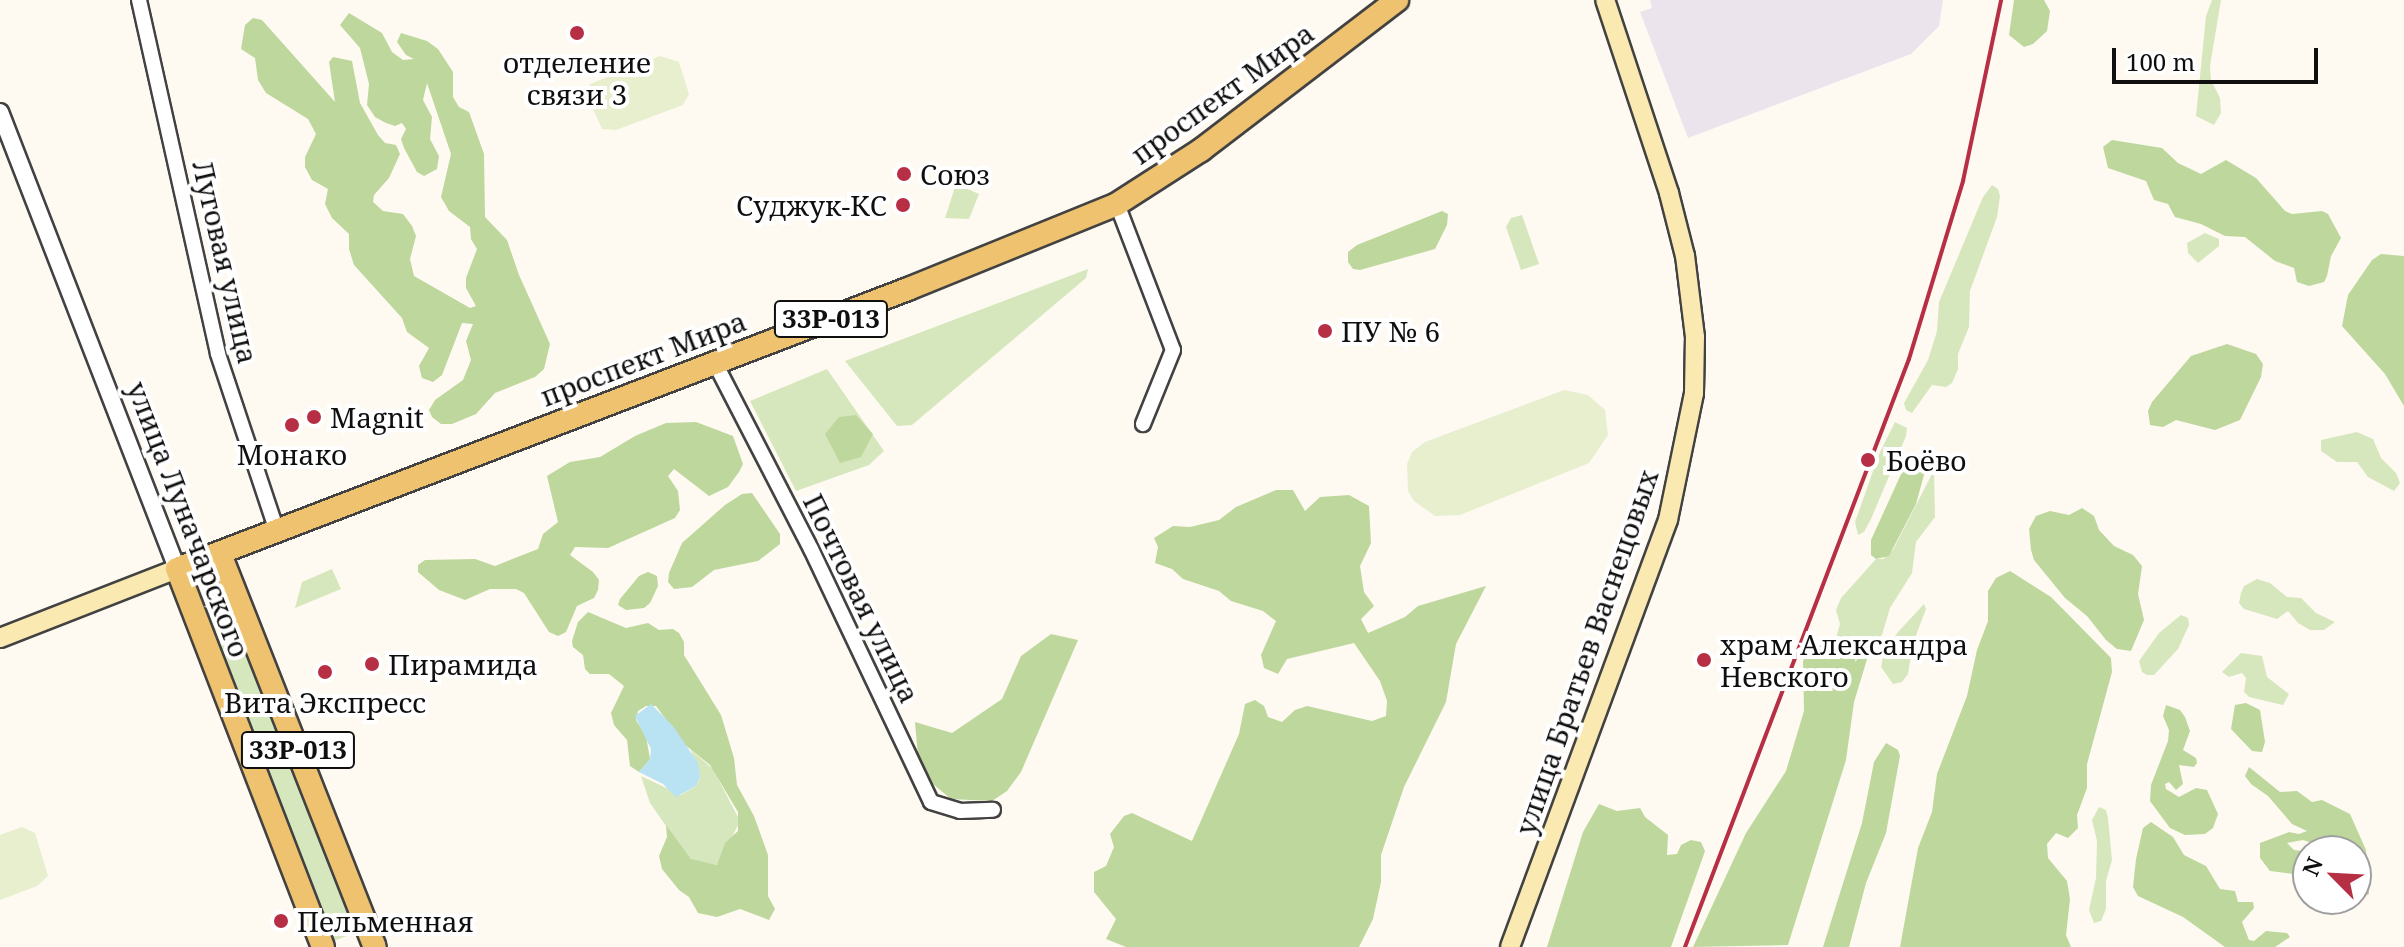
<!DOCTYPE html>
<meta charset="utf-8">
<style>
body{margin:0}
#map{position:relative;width:2404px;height:947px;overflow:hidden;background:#fefaf1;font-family:"Noto Serif",serif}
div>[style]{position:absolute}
.industrial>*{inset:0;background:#ebe4ed}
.green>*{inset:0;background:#d7e7bd;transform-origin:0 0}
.forest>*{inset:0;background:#bdd79d}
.pitch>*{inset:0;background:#e7efce}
.water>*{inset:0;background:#b9e3f2}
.roads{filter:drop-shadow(2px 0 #424242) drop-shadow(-2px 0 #424242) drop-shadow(0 2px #424242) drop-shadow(0 -2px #424242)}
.minor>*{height:14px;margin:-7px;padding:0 7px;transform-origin:7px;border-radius:7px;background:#fff}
.tertiary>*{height:16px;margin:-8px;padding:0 8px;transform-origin:8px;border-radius:8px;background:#fff}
.secondary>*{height:18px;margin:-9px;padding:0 9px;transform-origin:9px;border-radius:9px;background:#fae9b1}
.primary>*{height:22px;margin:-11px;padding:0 11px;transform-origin:11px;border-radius:11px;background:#efc270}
.rail>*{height:4px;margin:-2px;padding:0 2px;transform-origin:2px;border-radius:2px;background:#b62f45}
.dots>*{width:22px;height:22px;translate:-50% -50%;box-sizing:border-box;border:4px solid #fff;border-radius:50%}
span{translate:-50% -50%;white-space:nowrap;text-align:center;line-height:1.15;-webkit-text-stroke:8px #fff;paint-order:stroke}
.shield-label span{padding:2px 6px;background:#fff;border:2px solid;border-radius:6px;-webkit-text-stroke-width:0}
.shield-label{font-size:26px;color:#0f0f0f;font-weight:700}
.poi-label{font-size:28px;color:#0f0f0f}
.left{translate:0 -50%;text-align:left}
.right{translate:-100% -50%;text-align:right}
.street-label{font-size:28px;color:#0f0f0f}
.north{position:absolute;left:2292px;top:835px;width:80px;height:80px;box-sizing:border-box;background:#fff;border:2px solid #9f9f9f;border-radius:50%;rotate:294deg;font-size:22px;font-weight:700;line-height:32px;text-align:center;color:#0f0f0f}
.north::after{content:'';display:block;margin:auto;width:28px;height:36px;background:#b62f45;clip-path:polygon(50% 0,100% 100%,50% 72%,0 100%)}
.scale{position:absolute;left:2112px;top:48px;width:206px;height:36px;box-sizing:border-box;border:4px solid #0f0f0f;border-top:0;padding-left:10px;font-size:24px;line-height:28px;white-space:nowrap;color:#0f0f0f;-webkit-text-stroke:6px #fff;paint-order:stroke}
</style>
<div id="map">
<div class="industrial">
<div style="clip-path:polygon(1650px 0,1943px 0,1939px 26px,1911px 54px,1688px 138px,1640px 12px,1652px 8px)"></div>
</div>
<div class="green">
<div style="clip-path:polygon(2212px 0,2221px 0,2210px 66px,2211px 80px,2220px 98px,2221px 113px,2214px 125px,2196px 116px,2206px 16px)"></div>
<div style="clip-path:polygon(956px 184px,979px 194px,969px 219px,945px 218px)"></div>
<div style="clip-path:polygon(1992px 185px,1998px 189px,2000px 196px,1997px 217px,1970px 291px,1969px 327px,1958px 354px,1958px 369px,1952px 383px,1946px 387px,1932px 385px,1912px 413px,1906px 410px,1904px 403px,1928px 360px,1937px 331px,1939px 302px,1983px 197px)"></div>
<div style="clip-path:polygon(1522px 215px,1539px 264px,1521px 270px,1506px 227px,1511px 218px)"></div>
<div style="clip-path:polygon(2205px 233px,2219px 239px,2219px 246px,2198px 263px,2188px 253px,2187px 243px)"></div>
<div style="clip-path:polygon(1088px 269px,1086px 278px,912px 425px,897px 426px,845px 361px)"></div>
<div style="clip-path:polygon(827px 369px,884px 451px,869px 465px,796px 491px,750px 401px)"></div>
<div style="clip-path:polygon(1895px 422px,1907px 428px,1906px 436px,1871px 519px,1864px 532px,1858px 535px,1855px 522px,1879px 454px)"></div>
<div style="clip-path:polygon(2357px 432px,2373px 439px,2381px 458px,2396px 473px,2400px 483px,2394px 491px,2368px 477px,2357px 462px,2337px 462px,2321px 451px,2321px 440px)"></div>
<div style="clip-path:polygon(1934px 470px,1935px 517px,1916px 542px,1912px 573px,1890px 608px,1882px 635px,1864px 648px,1844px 649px,1834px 645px,1840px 624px,1836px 610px,1841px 598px,1876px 559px,1883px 559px,1893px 550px)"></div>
<div style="clip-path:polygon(332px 569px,341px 589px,295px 608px,302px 582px)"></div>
<div style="clip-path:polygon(2257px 579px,2270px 583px,2287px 597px,2301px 598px,2316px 613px,2335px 622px,2324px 630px,2310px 630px,2298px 623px,2288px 611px,2277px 619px,2244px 609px,2239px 603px,2241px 593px,2244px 586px)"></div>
<div style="left:226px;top:587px;width:369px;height:29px;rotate:69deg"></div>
<div style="clip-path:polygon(1924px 604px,1926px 609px,1913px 643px,1908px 674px,1902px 682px,1893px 684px,1881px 667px,1884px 653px,1898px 632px)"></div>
<div style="clip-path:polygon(2181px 615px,2188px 618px,2189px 625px,2178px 649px,2154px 675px,2147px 675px,2142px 672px,2139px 661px,2159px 633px)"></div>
<div style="clip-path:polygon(2241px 653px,2262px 656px,2267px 677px,2289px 694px,2283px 705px,2249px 697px,2244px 692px,2246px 678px,2242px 673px,2229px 677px,2222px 672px)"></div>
<div style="clip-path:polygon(691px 750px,713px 769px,740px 821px,718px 865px,695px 861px,687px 856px,650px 803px,641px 776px,681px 795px,696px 786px,700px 778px)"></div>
<div style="clip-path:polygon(2099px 807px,2106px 810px,2108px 818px,2112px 860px,2106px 881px,2106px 909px,2101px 921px,2094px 923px,2089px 910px,2096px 878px,2097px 841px,2092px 820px)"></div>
</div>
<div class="forest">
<div style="clip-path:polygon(2014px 0,2044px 0,2050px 11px,2047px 31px,2033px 44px,2024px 47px,2009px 35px)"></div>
<div style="clip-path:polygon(349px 13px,382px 33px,392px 52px,403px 60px,414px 59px,406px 55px,397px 42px,401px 33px,427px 41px,438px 49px,453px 72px,453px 97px,459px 107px,469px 112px,484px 154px,485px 217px,507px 240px,519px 275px,550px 344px,544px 369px,535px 377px,495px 393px,476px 414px,452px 424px,441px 424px,432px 417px,429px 410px,435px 400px,463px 380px,471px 360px,466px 341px,473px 324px,462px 323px,442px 375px,433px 382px,422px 378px,419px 366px,429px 348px,407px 332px,402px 318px,354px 265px,349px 249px,349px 234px,332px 218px,325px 204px,328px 189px,312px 180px,305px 167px,305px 157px,316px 134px,308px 119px,266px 93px,258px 80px,255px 58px,241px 49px,245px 25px,253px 18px,262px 20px,335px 102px,329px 62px,333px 57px,352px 61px,360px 103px,378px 135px,385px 143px,396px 145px,400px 154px,389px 178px,374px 195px,373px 202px,383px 211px,403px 214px,412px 226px,416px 236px,410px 259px,414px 276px,470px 308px,476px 306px,466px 288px,466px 278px,477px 249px,471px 239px,470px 227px,449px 211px,441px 197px,451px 154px,427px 83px,423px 100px,432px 117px,430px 139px,439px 156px,437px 169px,424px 176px,417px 172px,404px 148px,401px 139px,406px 129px,402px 123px,395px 126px,386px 123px,375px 117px,367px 105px,369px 84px,360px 48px,340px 25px)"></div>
<div style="clip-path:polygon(2112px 140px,2162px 148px,2178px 163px,2201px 174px,2226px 160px,2256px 178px,2285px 211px,2292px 214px,2322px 211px,2328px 214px,2341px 238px,2331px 256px,2327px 276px,2324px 282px,2309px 286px,2297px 282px,2294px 268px,2275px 261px,2245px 237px,2225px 236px,2201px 224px,2175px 217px,2168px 204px,2154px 200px,2146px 181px,2108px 168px,2103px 147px)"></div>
<div style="clip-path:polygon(1442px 211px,1448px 214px,1447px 225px,1435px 249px,1360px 270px,1353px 269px,1348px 262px,1348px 252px,1357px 245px)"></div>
<div style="clip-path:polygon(2381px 254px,2404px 256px,2404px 406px,2385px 374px,2342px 326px,2348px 295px,2372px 260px)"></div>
<div style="clip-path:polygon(2227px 344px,2256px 354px,2263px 364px,2261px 377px,2240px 420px,2215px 430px,2176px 420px,2163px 427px,2150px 425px,2148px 411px,2152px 402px,2191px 356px)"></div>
<div style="clip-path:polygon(856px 415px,873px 434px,861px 457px,840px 463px,825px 434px,839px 417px)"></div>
<div style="clip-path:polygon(696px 422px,733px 436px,743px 464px,739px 472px,728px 487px,709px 496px,674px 469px,668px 476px,678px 491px,680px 510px,675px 518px,608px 548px,575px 547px,570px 555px,593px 572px,599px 580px,598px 590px,594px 598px,577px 606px,566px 632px,558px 636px,549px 632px,524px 593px,516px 589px,490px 589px,465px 600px,439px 590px,418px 572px,418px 565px,425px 560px,475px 559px,495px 566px,538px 549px,543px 534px,558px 522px,547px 476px,570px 462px,600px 457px,635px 436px,666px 423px)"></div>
<div style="clip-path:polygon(1916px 456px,1927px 464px,1916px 504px,1889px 556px,1876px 559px,1871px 555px,1871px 540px,1902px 472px)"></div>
<div style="clip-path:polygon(1276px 490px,1293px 490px,1305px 511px,1320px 497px,1349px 495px,1369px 506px,1371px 543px,1360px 566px,1364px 592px,1374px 606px,1361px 619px,1368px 633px,1405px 617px,1418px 606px,1486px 586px,1456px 644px,1446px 702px,1404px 787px,1381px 855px,1381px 882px,1373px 919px,1359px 947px,1126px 947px,1106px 939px,1116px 919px,1094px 892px,1094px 872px,1106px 866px,1114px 847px,1110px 834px,1124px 816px,1132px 813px,1192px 841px,1239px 734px,1245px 704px,1255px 700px,1264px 706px,1268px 717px,1282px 722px,1295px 710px,1307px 706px,1372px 721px,1386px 716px,1387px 701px,1380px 681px,1354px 643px,1287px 659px,1278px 674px,1264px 668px,1261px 655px,1276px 621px,1263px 611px,1231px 601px,1219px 591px,1183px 579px,1172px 569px,1155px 563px,1158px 547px,1154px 538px,1162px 533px,1173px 526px,1190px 527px,1219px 520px,1236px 507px)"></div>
<div style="clip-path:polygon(752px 493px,780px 534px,780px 544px,758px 561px,714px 570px,692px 587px,674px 589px,668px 582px,669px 573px,682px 543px,725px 505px,742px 494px)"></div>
<div style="clip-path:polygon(2082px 508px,2094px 516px,2099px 530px,2114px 546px,2133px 555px,2142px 566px,2138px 594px,2144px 620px,2131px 651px,2117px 649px,2106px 640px,2087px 616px,2065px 598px,2034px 560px,2031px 550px,2029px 529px,2036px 516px,2050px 511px,2069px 515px)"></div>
<div style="clip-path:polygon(2010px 571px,2051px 597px,2111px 658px,2112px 672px,2087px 764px,2087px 788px,2077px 815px,2078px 828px,2068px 838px,2056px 833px,2047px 844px,2048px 858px,2067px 881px,2070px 899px,2066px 935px,2071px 947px,1900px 947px,1918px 848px,1932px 812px,1937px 774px,1967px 696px,1977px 650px,1988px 621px,1988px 591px,1996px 578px)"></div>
<div style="clip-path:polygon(648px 572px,657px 576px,658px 586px,650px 603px,644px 608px,626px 610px,618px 605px,620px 599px,639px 576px)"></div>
<div style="clip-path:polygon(588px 612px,626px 628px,648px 623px,659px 630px,673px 629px,679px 633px,684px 642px,684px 655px,721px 715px,734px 758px,737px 785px,754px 816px,768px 855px,768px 896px,775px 909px,769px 920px,740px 909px,717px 917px,698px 913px,689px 897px,679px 890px,662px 869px,659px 856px,667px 837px,666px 825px,691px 859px,717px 865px,725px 843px,738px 831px,738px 812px,710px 765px,684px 744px,656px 706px,646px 706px,638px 711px,636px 720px,646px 736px,650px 759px,639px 772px,630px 766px,627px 740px,614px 725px,611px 713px,624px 686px,609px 674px,590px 674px,585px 669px,583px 655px,573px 647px,572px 641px,578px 622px)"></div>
<div style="clip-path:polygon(1051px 634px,1078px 640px,1021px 772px,1007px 791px,992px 801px,951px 799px,933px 784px,918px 757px,915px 722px,952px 733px,1002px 699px,1021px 656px)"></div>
<div style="clip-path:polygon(1814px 643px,1844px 649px,1864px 648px,1868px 656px,1854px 702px,1846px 760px,1788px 945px,1693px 947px,1746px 833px,1786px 771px,1804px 711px,1803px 661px)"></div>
<div style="clip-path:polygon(2246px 703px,2260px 710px,2265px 742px,2262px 752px,2252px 751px,2231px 729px,2235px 705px)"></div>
<div style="clip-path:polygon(2166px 705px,2180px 710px,2185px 717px,2190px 731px,2183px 750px,2196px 758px,2197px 763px,2194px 767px,2179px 765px,2183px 784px,2176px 790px,2169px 782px,2165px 784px,2166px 789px,2179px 797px,2196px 788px,2207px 790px,2218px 814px,2213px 828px,2205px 834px,2185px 835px,2170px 828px,2150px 801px,2151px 785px,2168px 741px,2169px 730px,2163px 716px)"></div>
<div style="clip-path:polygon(1886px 743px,1898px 750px,1900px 756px,1886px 833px,1866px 883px,1849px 947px,1823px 947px,1862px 823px,1874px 762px)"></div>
<div style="clip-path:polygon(2249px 767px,2280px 792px,2297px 791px,2312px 802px,2322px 800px,2350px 814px,2366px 850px,2369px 894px,2364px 897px,2356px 893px,2356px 851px,2324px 851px,2328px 840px,2315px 844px,2303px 840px,2287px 843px,2294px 850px,2308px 852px,2308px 876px,2270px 871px,2260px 858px,2260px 843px,2289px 832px,2299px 834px,2307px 831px,2292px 824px,2268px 796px,2251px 784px,2245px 776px)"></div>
<div style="clip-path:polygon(1599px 804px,1617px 811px,1640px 808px,1645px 817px,1668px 835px,1667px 855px,1677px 854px,1681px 845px,1691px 840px,1701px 842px,1705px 851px,1671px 947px,1547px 947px,1583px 832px)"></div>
<div style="clip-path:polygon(2151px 822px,2173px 837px,2184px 855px,2206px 866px,2220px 889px,2235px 891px,2238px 902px,2253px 902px,2254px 908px,2242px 922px,2249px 940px,2254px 941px,2266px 931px,2287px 933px,2290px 937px,2275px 947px,2225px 947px,2183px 917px,2138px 896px,2133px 887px,2136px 859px,2143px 828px)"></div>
</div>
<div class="pitch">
<div style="clip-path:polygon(660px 56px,679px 62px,689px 94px,683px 105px,616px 130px,602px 129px,587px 95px,590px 84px)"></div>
<div style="clip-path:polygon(1564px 390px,1588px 395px,1605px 410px,1608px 435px,1589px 463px,1460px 515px,1435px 516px,1414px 501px,1408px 491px,1407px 464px,1412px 452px,1425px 442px)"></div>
<div style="clip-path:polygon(22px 827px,35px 833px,48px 876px,37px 886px,0 900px,0 835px)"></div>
</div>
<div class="water">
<div style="clip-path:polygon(651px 704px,673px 726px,698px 763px,700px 777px,696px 786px,676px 797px,663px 784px,639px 772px,650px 759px,651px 749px,635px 716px)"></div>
</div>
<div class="roads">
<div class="minor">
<div style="left:139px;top:0;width:363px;rotate:77.4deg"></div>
<div style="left:218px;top:354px;width:187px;rotate:71.6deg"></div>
<div style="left:1117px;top:204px;width:156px;rotate:69deg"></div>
<div style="left:1173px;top:350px;width:80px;rotate:112.1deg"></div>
<div style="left:715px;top:363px;width:209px;rotate:62.7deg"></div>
<div style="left:811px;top:549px;width:280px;rotate:64.6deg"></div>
<div style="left:931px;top:802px;width:30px;rotate:17deg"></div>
<div style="left:960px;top:811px;width:33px;rotate:-2deg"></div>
</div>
<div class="tertiary">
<div style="left:0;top:112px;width:490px;rotate:68.8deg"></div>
</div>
<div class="secondary">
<div style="left:0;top:638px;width:190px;rotate:-21.3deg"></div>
<div style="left:1510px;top:947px;width:455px;rotate:-69.7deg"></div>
<div style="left:1668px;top:520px;width:130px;rotate:-78.4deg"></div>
<div style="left:1694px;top:393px;width:56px;rotate:-89deg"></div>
<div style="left:1695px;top:337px;width:82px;rotate:-97deg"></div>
<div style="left:1685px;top:256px;width:65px;rotate:-104.3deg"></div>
<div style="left:1669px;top:193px;width:203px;rotate:-108.3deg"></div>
</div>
<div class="primary">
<div style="left:220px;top:554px;width:422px;rotate:68.5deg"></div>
<div style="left:323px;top:947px;width:405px;rotate:-111.1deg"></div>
<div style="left:177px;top:569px;width:783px;rotate:-20.96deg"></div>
<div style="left:908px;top:289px;width:226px;rotate:-22.1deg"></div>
<div style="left:1117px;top:204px;width:100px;rotate:-32.7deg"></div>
<div style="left:1201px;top:150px;width:247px;rotate:-37.4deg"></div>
</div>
</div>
<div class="rail">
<div style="left:1685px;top:947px;width:629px;rotate:-69.15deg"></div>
<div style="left:1909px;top:359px;width:186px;rotate:-73.1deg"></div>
<div style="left:1963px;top:181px;width:185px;rotate:-78.1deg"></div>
</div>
<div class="dots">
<div style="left:577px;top:33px;background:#b62f45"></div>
<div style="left:904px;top:174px;background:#b62f45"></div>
<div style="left:903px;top:205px;background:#b62f45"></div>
<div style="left:1325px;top:331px;background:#b62f45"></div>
<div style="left:314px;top:417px;background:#b62f45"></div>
<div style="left:292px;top:425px;background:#b62f45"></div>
<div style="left:1868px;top:460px;background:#b62f45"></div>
<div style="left:1704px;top:660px;background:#b62f45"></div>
<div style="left:372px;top:664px;background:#b62f45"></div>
<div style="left:325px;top:672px;background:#b62f45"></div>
<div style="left:281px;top:921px;background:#b62f45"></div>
</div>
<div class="shield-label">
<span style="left:831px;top:319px">33Р-013</span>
<span style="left:298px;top:750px">33Р-013</span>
</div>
<div class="poi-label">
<span style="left:577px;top:78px">отделение<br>связи 3</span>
<span class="left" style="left:920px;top:174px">Союз</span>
<span class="right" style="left:887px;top:205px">Суджук-КС</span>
<span class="left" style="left:1341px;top:331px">ПУ № 6</span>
<span class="left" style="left:330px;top:417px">Magnit</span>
<span style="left:292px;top:454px">Монако</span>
<span class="left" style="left:1886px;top:460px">Боёво</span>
<span class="left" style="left:1720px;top:660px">храм Александра<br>Невского</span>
<span class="left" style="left:388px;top:664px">Пирамида</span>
<span style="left:325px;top:702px">Вита Экспресс</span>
<span class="left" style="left:297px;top:921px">Пельменная</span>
</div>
<div class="street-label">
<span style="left:1222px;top:93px;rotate:-36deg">проспект Мира</span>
<span style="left:226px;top:262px;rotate:77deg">Луговая улица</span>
<span style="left:643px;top:358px;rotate:-21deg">проспект Мира</span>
<span style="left:189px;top:519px;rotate:69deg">улица Луначарского</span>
<span style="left:862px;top:598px;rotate:64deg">Почтовая улица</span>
<span style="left:1586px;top:652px;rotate:-71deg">улица Братьев Васнецовых</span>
</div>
<div class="north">N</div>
<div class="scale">100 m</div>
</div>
